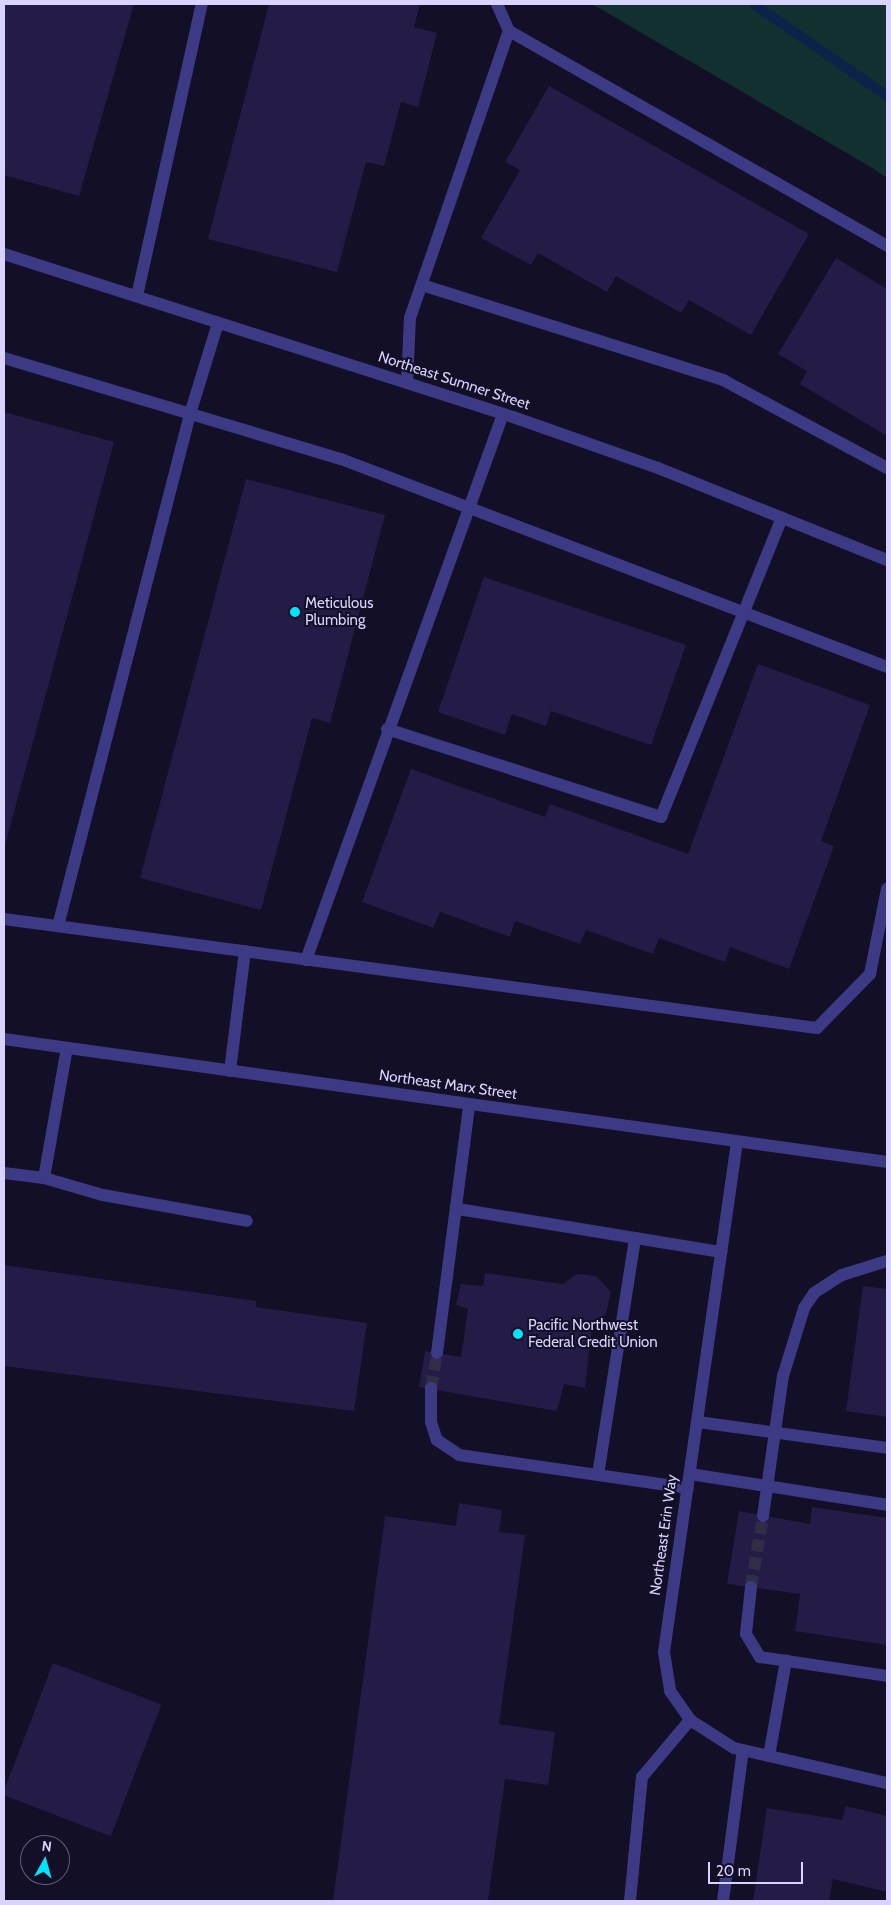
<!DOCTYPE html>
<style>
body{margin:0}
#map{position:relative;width:891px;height:1905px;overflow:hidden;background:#130f26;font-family:Cabin,sans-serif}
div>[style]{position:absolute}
.green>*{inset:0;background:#12302f}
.stream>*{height:10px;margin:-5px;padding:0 5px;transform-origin:5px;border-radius:5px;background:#0c2248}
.building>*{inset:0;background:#241b47;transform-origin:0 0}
.minor-tunnel>*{height:12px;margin-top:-6px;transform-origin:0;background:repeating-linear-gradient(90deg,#312d47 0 12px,transparent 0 18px)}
.minor>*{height:12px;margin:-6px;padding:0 6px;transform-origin:6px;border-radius:6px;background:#3d3a85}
.dots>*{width:14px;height:14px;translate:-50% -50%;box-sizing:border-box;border:2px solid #130f26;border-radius:50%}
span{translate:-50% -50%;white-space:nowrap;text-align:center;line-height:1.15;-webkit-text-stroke:4px #130f26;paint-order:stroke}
.street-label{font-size:15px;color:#d9d4ff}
.poi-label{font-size:15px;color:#d9d4ff}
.left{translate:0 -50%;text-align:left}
.frame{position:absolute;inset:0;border:5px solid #d9d4ff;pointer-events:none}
.north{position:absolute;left:20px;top:1835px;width:50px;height:50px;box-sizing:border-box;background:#130f26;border:1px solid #625e7d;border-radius:50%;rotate:7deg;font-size:14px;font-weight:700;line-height:20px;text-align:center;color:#d9d4ff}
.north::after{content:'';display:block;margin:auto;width:18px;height:22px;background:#00e5ff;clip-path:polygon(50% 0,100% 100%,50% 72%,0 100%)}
.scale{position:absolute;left:708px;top:1862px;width:95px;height:22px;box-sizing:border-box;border:2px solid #d9d4ff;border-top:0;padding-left:6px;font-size:15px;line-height:18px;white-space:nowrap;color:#d9d4ff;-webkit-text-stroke:4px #130f26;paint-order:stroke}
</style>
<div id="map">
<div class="green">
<div style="clip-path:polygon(592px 4px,887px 4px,887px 178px,869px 166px)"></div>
</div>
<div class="stream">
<div style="left:754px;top:4px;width:162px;rotate:34.7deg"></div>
</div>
<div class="building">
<div style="clip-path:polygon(4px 4px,134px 4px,79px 196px,4px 175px)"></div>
<div style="clip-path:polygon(269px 4px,420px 4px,414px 27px,437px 33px,418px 107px,401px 102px,384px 166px,366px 162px,337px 272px,208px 239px)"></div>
<div style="clip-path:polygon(549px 86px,809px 234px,751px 335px,689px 300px,681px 313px,616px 276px,607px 292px,538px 253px,531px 265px,481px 238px,520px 170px,505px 162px)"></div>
<div style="clip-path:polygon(836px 258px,887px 289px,887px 436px,800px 384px,807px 371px,778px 354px)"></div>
<div style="clip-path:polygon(4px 412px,114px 442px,4px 849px)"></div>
<div style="clip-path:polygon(246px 479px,385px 515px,330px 723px,312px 718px,261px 910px,140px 878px)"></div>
<div style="clip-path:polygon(484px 577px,686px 645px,651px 745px,551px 711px,546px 726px,512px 714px,505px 735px,438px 712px)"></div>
<div style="clip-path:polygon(758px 664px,870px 705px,821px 841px,834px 846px,789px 969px,730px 947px,725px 962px,659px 938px,653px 954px,586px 930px,580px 944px,515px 921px,510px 937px,440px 912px,433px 928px,362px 902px,411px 769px,545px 817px,550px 804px,688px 854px)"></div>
<div style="clip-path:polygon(4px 1265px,256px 1301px,256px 1307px,367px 1323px,354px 1411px,4px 1366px)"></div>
<div style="clip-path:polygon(485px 1273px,563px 1284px,577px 1274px,596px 1276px,611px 1292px,606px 1314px,592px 1324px,585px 1388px,564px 1384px,557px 1411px,419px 1387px,425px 1351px,461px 1357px,468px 1309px,456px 1305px,461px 1284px,483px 1286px)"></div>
<div style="clip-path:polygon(863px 1286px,887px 1289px,887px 1417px,846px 1411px)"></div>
<div style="clip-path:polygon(459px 1503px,502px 1510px,499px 1532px,525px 1535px,499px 1724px,555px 1732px,548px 1785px,505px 1779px,488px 1901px,333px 1901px,385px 1516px,456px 1526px)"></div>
<div style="clip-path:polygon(812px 1507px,887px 1518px,887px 1645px,795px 1631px,800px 1594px,727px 1584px,739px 1511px,810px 1524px)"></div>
<div style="left:53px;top:1663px;width:116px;height:141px;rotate:21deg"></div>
<div style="clip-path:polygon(846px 1806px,887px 1816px,887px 1892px,833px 1879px,829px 1901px,753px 1901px,767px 1808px,842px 1820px)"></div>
</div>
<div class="minor-tunnel">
<div style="left:431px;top:1388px;width:36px;rotate:-80deg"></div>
<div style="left:751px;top:1587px;width:72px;rotate:-80.4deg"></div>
</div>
<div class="minor">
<div style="left:497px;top:4px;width:30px;rotate:66deg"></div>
<div style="left:4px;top:254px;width:534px;rotate:17.76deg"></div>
<div style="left:513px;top:417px;width:154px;rotate:19.4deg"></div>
<div style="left:658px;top:468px;width:247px;rotate:21.9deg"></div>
<div style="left:422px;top:285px;width:316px;rotate:17.5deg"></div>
<div style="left:723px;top:380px;width:186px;rotate:28.2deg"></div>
<div style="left:137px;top:296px;width:299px;rotate:-77.5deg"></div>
<div style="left:4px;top:358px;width:352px;rotate:16.7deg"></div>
<div style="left:341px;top:459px;width:584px;rotate:20.85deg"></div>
<div style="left:407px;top:383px;width:65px;rotate:-87.4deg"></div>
<div style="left:410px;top:318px;width:304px;rotate:-71deg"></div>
<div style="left:509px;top:31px;width:435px;rotate:29.6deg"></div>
<div style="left:387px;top:729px;width:288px;rotate:17.8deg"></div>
<div style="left:661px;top:817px;width:323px;rotate:-68deg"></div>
<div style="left:4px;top:919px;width:820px;rotate:7.64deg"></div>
<div style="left:817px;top:1028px;width:76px;rotate:-45.5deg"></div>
<div style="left:870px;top:974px;width:87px;rotate:-78.7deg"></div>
<div style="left:58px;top:926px;width:529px;rotate:-75.54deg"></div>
<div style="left:190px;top:414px;width:95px;rotate:-72.9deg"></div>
<div style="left:306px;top:960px;width:580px;rotate:-70.16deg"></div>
<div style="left:4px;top:1039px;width:892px;rotate:7.93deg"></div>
<div style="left:230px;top:1071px;width:121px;rotate:-82.9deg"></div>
<div style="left:737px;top:1142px;width:515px;rotate:98.15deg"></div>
<div style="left:664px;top:1652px;width:39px;rotate:81deg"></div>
<div style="left:670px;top:1691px;width:35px;rotate:55deg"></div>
<div style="left:690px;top:1720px;width:52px;rotate:32.5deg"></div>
<div style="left:734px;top:1748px;width:157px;rotate:12.9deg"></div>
<div style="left:4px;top:1173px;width:40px;rotate:7.1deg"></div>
<div style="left:44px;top:1178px;width:132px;rotate:-80deg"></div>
<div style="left:44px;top:1178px;width:61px;rotate:16.1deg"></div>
<div style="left:103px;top:1195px;width:146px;rotate:10.2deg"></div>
<div style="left:458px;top:1209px;width:267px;rotate:9.3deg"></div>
<div style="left:437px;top:1353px;width:250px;rotate:-82.6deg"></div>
<div style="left:431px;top:1388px;width:34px;rotate:90deg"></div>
<div style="left:431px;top:1422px;width:19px;rotate:72deg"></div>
<div style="left:437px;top:1440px;width:27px;rotate:34deg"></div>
<div style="left:459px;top:1455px;width:231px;rotate:8.2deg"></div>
<div style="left:698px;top:1422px;width:191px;rotate:7.8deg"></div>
<div style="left:690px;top:1474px;width:199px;rotate:8.9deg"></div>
<div style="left:598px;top:1475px;width:240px;rotate:-81.1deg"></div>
<div style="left:763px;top:1516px;width:141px;rotate:-81.9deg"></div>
<div style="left:783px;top:1376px;width:71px;rotate:-72.8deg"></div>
<div style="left:804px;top:1308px;width:18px;rotate:-56deg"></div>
<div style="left:814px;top:1293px;width:33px;rotate:-33deg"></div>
<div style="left:842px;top:1275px;width:47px;rotate:-17.3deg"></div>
<div style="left:751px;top:1587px;width:47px;rotate:96.1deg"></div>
<div style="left:746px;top:1634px;width:27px;rotate:59deg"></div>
<div style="left:760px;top:1657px;width:128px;rotate:8.5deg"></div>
<div style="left:769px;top:1756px;width:97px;rotate:-79.9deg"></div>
<div style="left:630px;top:1901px;width:125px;rotate:-84.5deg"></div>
<div style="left:642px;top:1777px;width:75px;rotate:-49.9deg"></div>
<div style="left:723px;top:1901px;width:152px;rotate:-82.5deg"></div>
</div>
<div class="dots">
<div style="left:295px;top:612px;background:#00e5ff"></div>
<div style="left:518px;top:1334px;background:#00e5ff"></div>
</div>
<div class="street-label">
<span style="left:454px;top:381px;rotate:18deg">Northeast Sumner Street</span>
<span style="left:448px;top:1085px;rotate:8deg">Northeast Marx Street</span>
<span style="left:664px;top:1535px;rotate:-82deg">Northeast Erin Way</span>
</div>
<div class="poi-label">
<span class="left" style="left:305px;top:612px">Meticulous<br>Plumbing</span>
<span class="left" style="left:528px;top:1334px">Pacific Northwest<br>Federal Credit Union</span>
</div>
<div class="frame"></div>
<div class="north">N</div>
<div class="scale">20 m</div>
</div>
